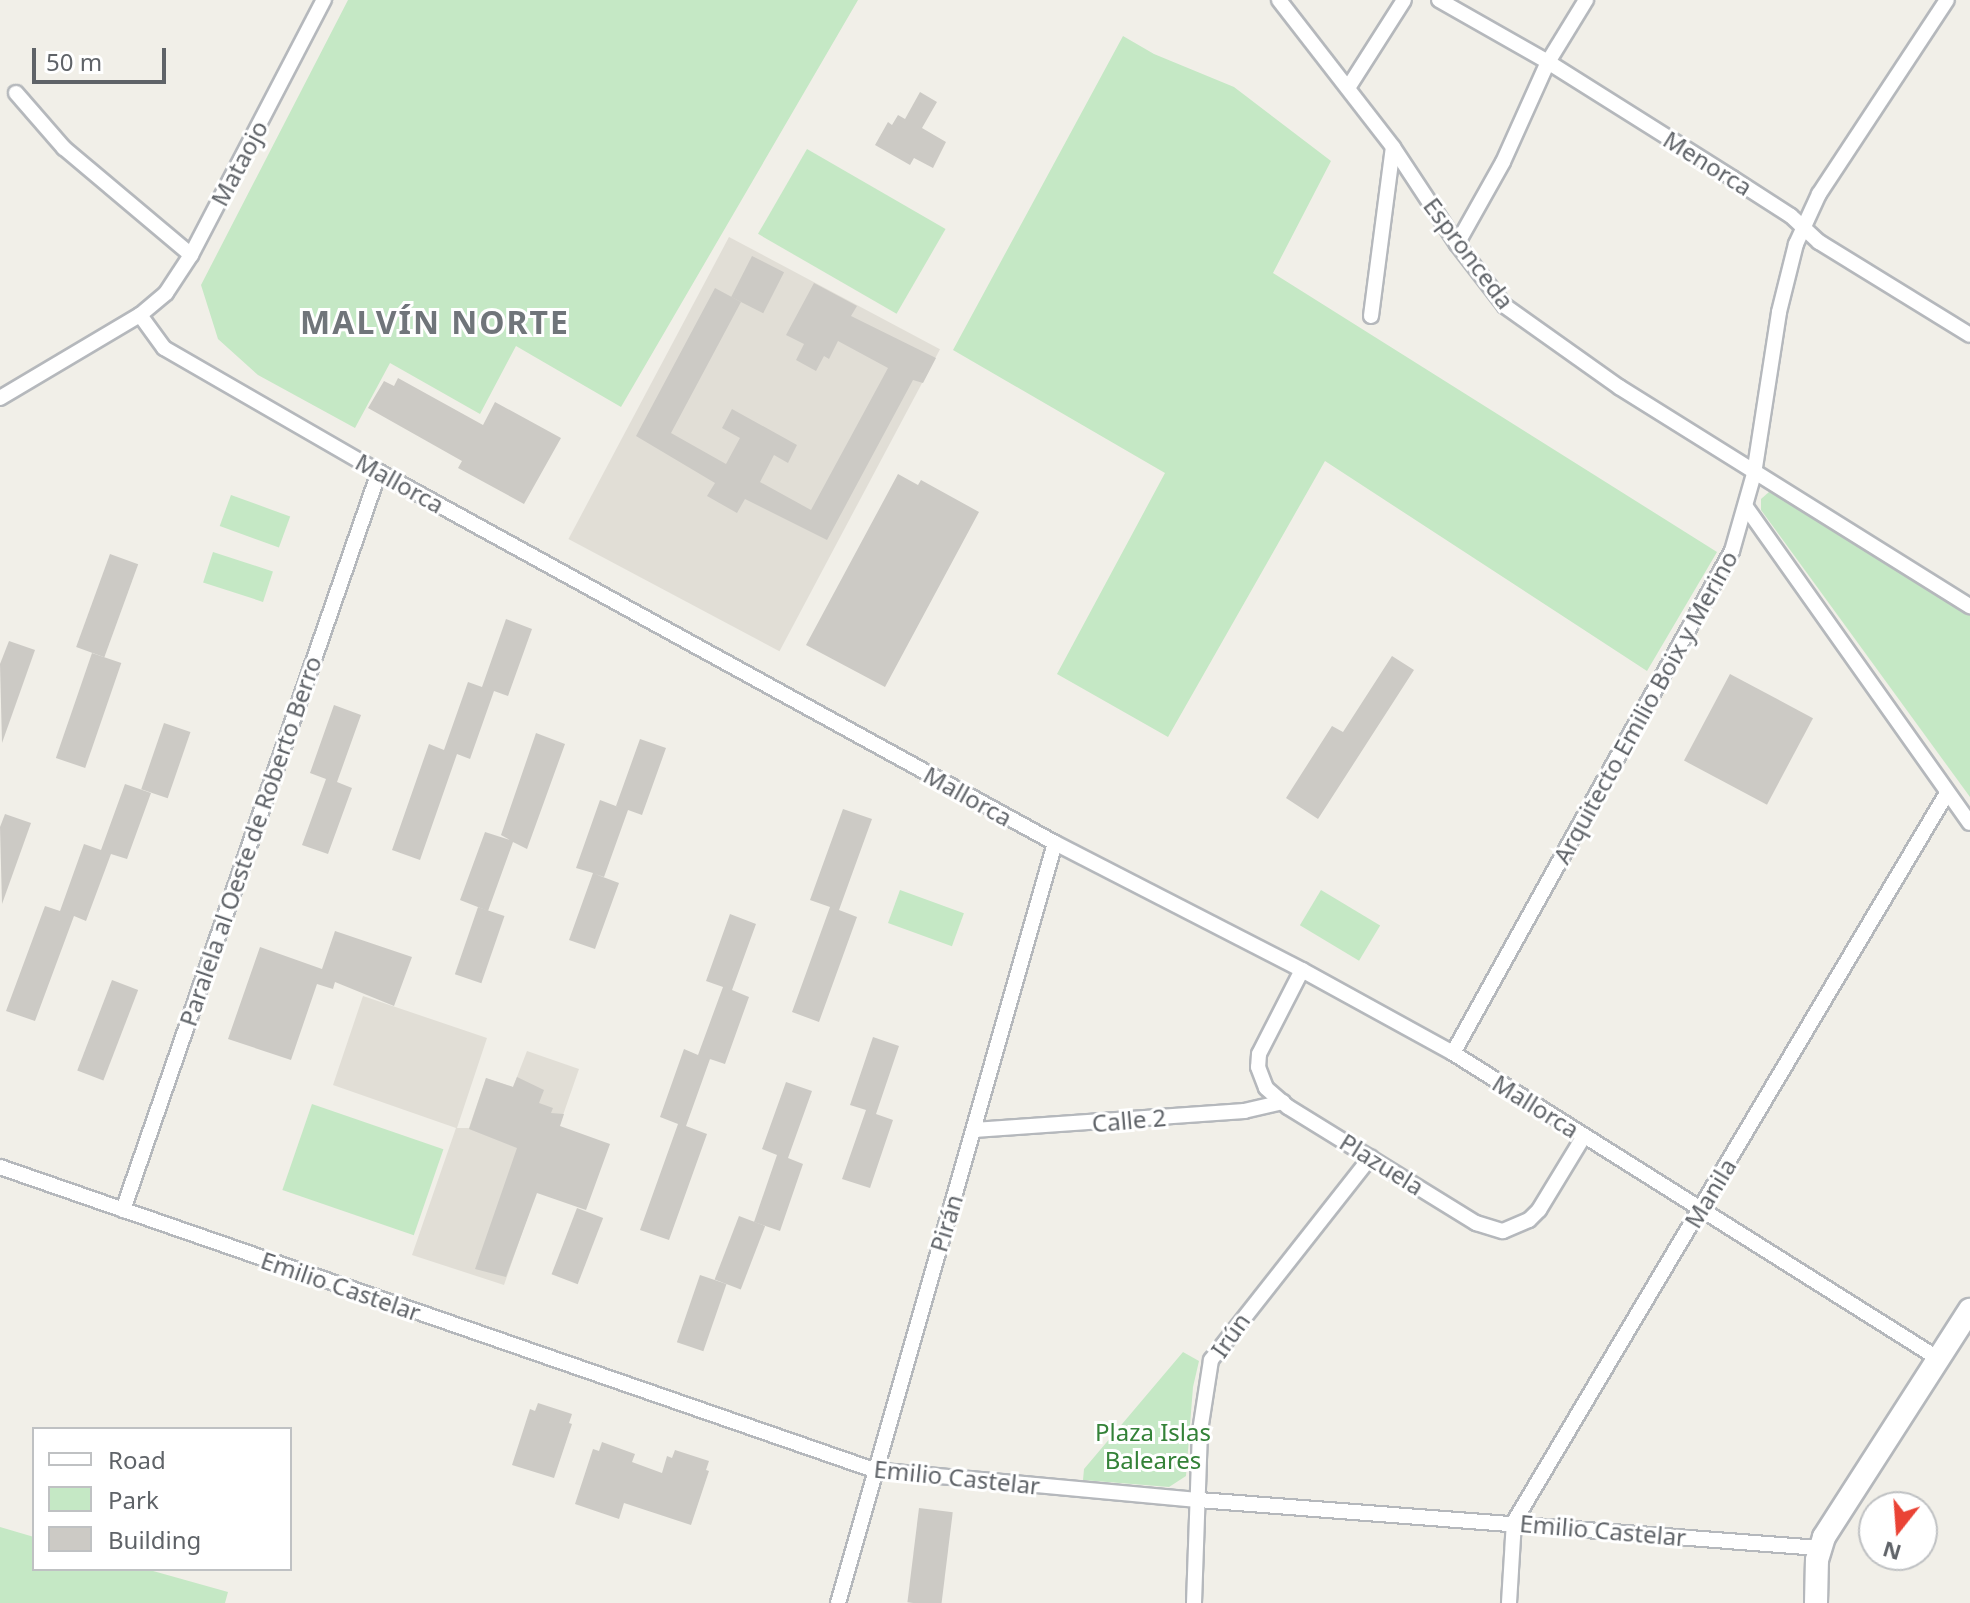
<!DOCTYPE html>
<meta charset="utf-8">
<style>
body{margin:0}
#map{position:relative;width:1970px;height:1603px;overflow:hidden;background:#f1efe8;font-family:"Noto Sans",sans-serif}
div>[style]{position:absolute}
.education>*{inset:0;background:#e1ded6;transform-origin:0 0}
.green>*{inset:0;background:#c5e8c5;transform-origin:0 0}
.building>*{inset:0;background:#cccac5;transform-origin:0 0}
.roads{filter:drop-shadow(2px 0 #b5b8bc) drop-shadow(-2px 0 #b5b8bc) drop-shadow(0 2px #b5b8bc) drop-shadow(0 -2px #b5b8bc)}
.street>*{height:14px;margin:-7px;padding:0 7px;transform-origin:7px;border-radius:7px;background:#fff}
.secondary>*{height:22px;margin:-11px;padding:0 11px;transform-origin:11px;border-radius:11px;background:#fff}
span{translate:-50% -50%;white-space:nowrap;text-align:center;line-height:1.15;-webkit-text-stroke:6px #fff;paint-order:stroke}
.street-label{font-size:24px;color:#5f6368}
.park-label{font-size:24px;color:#348238}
.district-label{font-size:32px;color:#70757a;font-weight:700;letter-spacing:2px}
.legend{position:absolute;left:32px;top:1427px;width:260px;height:144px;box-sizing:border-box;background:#fff;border:2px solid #bfc1c3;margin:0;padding:10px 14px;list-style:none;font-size:24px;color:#5f6368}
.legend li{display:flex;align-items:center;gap:16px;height:40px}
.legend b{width:40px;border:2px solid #bfc1c3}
.north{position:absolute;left:1858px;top:1491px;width:80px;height:80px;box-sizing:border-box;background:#fff;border:2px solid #bfc1c3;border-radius:50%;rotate:197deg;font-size:22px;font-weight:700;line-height:32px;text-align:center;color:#5f6368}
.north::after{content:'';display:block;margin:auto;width:28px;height:36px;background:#ea4335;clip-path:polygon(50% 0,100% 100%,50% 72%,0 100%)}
.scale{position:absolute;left:32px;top:48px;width:134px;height:36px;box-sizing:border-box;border:4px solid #5f6368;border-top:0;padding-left:10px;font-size:24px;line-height:28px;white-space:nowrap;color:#5f6368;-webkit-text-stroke:6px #fff;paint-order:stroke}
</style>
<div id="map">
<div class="education">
<div style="left:729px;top:237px;width:239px;height:342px;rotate:28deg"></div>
<div style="clip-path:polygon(363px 996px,487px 1038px,457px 1128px,469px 1128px,486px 1078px,513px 1087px,527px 1051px,579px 1069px,504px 1285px,412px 1255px,456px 1128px,333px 1085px)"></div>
</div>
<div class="green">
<div style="clip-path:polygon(348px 0,858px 0,621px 407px,516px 346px,480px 414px,390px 363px,355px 428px,258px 375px,218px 339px,201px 285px)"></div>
<div style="clip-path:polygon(1123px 36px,1154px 54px,1234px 87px,1331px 161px,1273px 273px,1717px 552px,1647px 671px,1325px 461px,1168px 737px,1057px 674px,1165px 473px,953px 350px)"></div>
<div style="left:807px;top:149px;width:160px;height:98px;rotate:30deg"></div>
<div style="clip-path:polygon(1769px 492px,1775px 492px,1970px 613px,1970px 797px,1761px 510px,1761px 499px)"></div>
<div style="left:231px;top:495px;width:63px;height:33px;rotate:20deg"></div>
<div style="left:213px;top:552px;width:63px;height:32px;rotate:18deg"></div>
<div style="left:900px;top:890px;width:68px;height:35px;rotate:20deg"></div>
<div style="left:1321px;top:890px;width:69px;height:41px;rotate:31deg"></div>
<div style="left:312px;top:1104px;width:139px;height:91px;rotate:19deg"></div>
<div style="clip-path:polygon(1183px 1352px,1199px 1361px,1193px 1387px,1186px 1476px,1169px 1487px,1083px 1480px,1084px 1469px)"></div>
<div style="clip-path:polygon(0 1527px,34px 1537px,34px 1569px,146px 1569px,228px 1592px,225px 1603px,0 1603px)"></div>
</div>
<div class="building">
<div style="clip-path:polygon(920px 92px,937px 102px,922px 128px,946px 142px,933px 168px,914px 158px,910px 165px,875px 145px,888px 122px,892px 125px,898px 115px,905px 119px)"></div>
<div style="left:752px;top:256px;width:36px;height:46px;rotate:27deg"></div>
<div style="clip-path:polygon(814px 283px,857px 306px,851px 316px,936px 358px,923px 383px,913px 380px,827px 540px,745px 499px,737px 513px,707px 496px,715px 483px,636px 436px,715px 288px,741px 302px,671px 433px,726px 464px,740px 438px,722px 428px,732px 409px,797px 445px,788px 463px,774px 455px,760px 482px,811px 510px,888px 368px,838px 341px,829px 359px,824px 356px,816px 371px,796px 360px,804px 344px,786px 335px)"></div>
<div style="clip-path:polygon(398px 378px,483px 425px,495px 402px,561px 438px,524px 504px,458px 468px,462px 461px,368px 408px,384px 381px,394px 386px)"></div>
<div style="clip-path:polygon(898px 474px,918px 485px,921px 480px,979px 512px,885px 687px,806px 645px)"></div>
<div style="left:110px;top:554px;width:30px;height:99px;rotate:20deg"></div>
<div style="clip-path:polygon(506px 619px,532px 629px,508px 696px,494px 691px,470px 759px,457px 754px,420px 860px,392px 850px,429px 744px,444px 750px,468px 682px,482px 687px)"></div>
<div style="clip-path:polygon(9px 641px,35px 650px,2px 743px,0 664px)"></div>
<div style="left:92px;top:653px;width:31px;height:111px;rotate:19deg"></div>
<div style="clip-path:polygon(1392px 656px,1414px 670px,1318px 819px,1286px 798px,1332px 726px,1343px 732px)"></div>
<div style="left:1730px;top:674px;width:94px;height:98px;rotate:28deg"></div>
<div style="clip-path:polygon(334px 705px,361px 715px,337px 782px,352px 788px,328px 854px,302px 845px,326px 779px,310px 773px)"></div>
<div style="left:164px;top:723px;width:28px;height:70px;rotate:19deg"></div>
<div style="clip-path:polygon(536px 733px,565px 744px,527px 849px,513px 842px,488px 911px,460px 900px,485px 832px,510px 840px,501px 835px)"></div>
<div style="clip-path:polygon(640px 739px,666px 748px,642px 815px,628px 810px,604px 877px,595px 874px,619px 883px,595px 949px,569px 940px,593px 873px,576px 868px,600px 800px,621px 808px,616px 806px)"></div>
<div style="clip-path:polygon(125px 784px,151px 793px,127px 859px,111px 854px,86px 921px,74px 916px,35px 1021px,6px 1011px,45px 906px,60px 911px,84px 844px,101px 850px)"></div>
<div style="clip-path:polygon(843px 809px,872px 819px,839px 910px,857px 917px,819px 1022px,792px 1012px,830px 907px,810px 900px)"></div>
<div style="clip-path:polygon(5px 814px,31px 823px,2px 904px,0 827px)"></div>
<div style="left:478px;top:907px;width:28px;height:71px;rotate:19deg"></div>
<div style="clip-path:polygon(730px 914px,756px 924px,732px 990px,749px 997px,725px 1064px,704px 1057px,710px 1059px,686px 1126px,707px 1134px,669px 1240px,640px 1230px,678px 1124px,660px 1117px,684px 1049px,698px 1055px,723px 987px,706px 981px)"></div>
<div style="clip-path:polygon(335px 931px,412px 957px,394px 1006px,335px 982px,333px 989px,317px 984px,291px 1060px,228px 1039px,260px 947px,322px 969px)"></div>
<div style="left:112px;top:980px;width:28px;height:97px;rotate:21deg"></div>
<div style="clip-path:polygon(873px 1037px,899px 1046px,876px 1114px,893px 1120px,870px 1188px,842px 1179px,866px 1110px,850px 1105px)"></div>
<div style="clip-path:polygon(517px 1077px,544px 1090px,539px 1103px,553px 1108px,551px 1113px,564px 1114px,560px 1126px,610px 1144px,586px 1210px,537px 1193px,506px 1277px,475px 1269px,517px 1148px,469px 1129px,486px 1078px,513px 1087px)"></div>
<div style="clip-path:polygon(786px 1082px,812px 1091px,788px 1158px,803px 1164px,780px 1231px,754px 1222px,777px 1155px,762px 1149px)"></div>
<div style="left:577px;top:1208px;width:28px;height:71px;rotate:21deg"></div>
<div style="left:739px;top:1216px;width:28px;height:68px;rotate:21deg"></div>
<div style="left:700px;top:1275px;width:28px;height:71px;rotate:19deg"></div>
<div style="clip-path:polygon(538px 1403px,572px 1414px,569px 1423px,572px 1424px,554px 1478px,512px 1465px,530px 1409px,535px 1411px)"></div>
<div style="clip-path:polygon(602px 1442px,635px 1454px,632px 1462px,662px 1473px,667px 1456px,672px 1458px,675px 1450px,709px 1461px,706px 1470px,709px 1471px,691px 1525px,624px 1503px,619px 1519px,575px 1504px,593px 1449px,599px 1451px)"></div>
<div style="left:919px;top:1508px;width:34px;height:95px;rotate:7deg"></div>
</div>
<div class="roads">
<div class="street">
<div style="left:1279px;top:0;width:186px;rotate:52.2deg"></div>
<div style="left:1393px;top:147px;width:116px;rotate:56.6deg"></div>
<div style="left:1457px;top:244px;width:78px;rotate:52.3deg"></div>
<div style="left:1505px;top:306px;width:140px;rotate:35.4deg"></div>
<div style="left:1619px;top:387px;width:414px;rotate:32deg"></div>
<div style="left:1439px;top:0;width:125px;rotate:29.6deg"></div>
<div style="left:1548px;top:62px;width:218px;rotate:32.2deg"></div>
<div style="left:1732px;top:178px;width:70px;rotate:32.8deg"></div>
<div style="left:1791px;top:216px;width:38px;rotate:43deg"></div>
<div style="left:1819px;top:242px;width:177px;rotate:31.6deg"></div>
<div style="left:1348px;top:88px;width:104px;rotate:-57.5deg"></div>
<div style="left:16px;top:93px;width:73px;rotate:48.9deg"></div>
<div style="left:64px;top:148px;width:166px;rotate:40.1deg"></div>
<div style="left:1457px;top:244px;width:94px;rotate:-60.7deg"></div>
<div style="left:1503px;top:162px;width:110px;rotate:-65.8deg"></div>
<div style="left:1548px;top:62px;width:73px;rotate:-58.5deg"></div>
<div style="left:140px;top:315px;width:41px;rotate:54deg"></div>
<div style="left:164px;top:348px;width:248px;rotate:30deg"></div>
<div style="left:379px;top:472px;width:771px;rotate:28.76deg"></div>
<div style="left:1055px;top:843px;width:278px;rotate:27.2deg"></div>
<div style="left:1302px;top:970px;width:172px;rotate:28.8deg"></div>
<div style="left:1453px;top:1053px;width:574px;rotate:32.2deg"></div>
<div style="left:1371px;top:316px;width:170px;rotate:-82.6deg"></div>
<div style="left:0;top:398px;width:163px;rotate:-30.7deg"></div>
<div style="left:140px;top:315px;width:34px;rotate:-40deg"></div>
<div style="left:166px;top:293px;width:45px;rotate:-56.7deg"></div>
<div style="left:191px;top:255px;width:288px;rotate:-62.5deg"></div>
<div style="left:1746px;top:507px;width:387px;rotate:54.7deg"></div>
<div style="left:1302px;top:970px;width:94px;rotate:117.1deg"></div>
<div style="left:1259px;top:1054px;width:13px;rotate:94deg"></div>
<div style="left:1258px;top:1067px;width:22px;rotate:69deg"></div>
<div style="left:1266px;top:1088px;width:29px;rotate:41deg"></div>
<div style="left:1288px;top:1107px;width:221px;rotate:31.7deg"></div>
<div style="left:1476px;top:1223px;width:28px;rotate:17deg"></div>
<div style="left:1503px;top:1231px;width:28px;rotate:-23deg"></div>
<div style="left:1529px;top:1220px;width:14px;rotate:-45deg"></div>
<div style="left:1539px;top:1210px;width:87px;rotate:-58.7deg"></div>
<div style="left:1453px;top:1053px;width:574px;rotate:-60.94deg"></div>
<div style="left:1732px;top:551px;width:80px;rotate:-74.1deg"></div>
<div style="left:1754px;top:474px;width:164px;rotate:-81.2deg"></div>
<div style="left:1779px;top:312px;width:70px;rotate:-76deg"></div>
<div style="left:1796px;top:244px;width:55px;rotate:-65.3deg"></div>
<div style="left:1819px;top:194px;width:232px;rotate:-56.6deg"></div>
<div style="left:974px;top:1130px;width:271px;rotate:-4deg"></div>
<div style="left:1244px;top:1111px;width:40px;rotate:-13deg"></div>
<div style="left:0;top:1167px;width:925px;rotate:19.12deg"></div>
<div style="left:874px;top:1470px;width:326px;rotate:5.3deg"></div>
<div style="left:1199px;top:1500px;width:622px;rotate:4.43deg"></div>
<div style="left:123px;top:1210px;width:781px;rotate:-70.87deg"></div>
<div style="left:838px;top:1603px;width:790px;rotate:-74.06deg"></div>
<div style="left:1194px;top:1603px;width:172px;rotate:-88deg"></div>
<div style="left:1200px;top:1431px;width:72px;rotate:-81.2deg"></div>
<div style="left:1211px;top:1360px;width:258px;rotate:-51.8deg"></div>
<div style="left:1509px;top:1603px;width:81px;rotate:-86.5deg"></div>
<div style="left:1514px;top:1522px;width:848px;rotate:-59.29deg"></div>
</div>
<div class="secondary">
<div style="left:1816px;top:1603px;width:43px;rotate:-88.7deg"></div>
<div style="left:1817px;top:1560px;width:24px;rotate:-73deg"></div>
<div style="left:1824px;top:1537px;width:270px;rotate:-57.3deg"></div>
</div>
</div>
<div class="street-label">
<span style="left:239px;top:163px;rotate:-62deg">Mataojo</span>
<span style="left:1708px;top:163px;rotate:32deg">Menorca</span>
<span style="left:1469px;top:253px;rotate:53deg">Espronceda</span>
<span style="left:400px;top:483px;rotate:29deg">Mallorca</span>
<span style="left:1645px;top:707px;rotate:-61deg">Arquitecto Emilio Boix y Merino</span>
<span style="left:968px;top:796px;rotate:29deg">Mallorca</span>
<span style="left:250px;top:841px;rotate:-71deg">Paralela al Oeste de Roberto Berro</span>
<span style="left:1536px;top:1106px;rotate:32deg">Mallorca</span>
<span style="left:1129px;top:1120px;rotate:-5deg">Calle 2</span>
<span style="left:1382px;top:1164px;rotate:32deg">Plazuela</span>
<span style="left:1710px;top:1193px;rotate:-59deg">Manila</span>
<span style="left:946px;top:1223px;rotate:-73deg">Pirán</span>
<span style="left:341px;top:1286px;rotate:19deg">Emilio Castelar</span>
<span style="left:1230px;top:1335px;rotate:-55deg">Irún</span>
<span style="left:957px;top:1477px;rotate:6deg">Emilio Castelar</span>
<span style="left:1603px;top:1530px;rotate:5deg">Emilio Castelar</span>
</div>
<div class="park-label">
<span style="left:1153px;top:1446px">Plaza Islas<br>Baleares</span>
</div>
<div class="district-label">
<span style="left:435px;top:322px">MALVÍN NORTE</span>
</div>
<ul class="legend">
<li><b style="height:10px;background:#fff"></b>Road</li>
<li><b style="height:22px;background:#c5e8c5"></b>Park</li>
<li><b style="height:22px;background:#cccac5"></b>Building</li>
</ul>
<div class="north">N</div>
<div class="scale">50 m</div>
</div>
